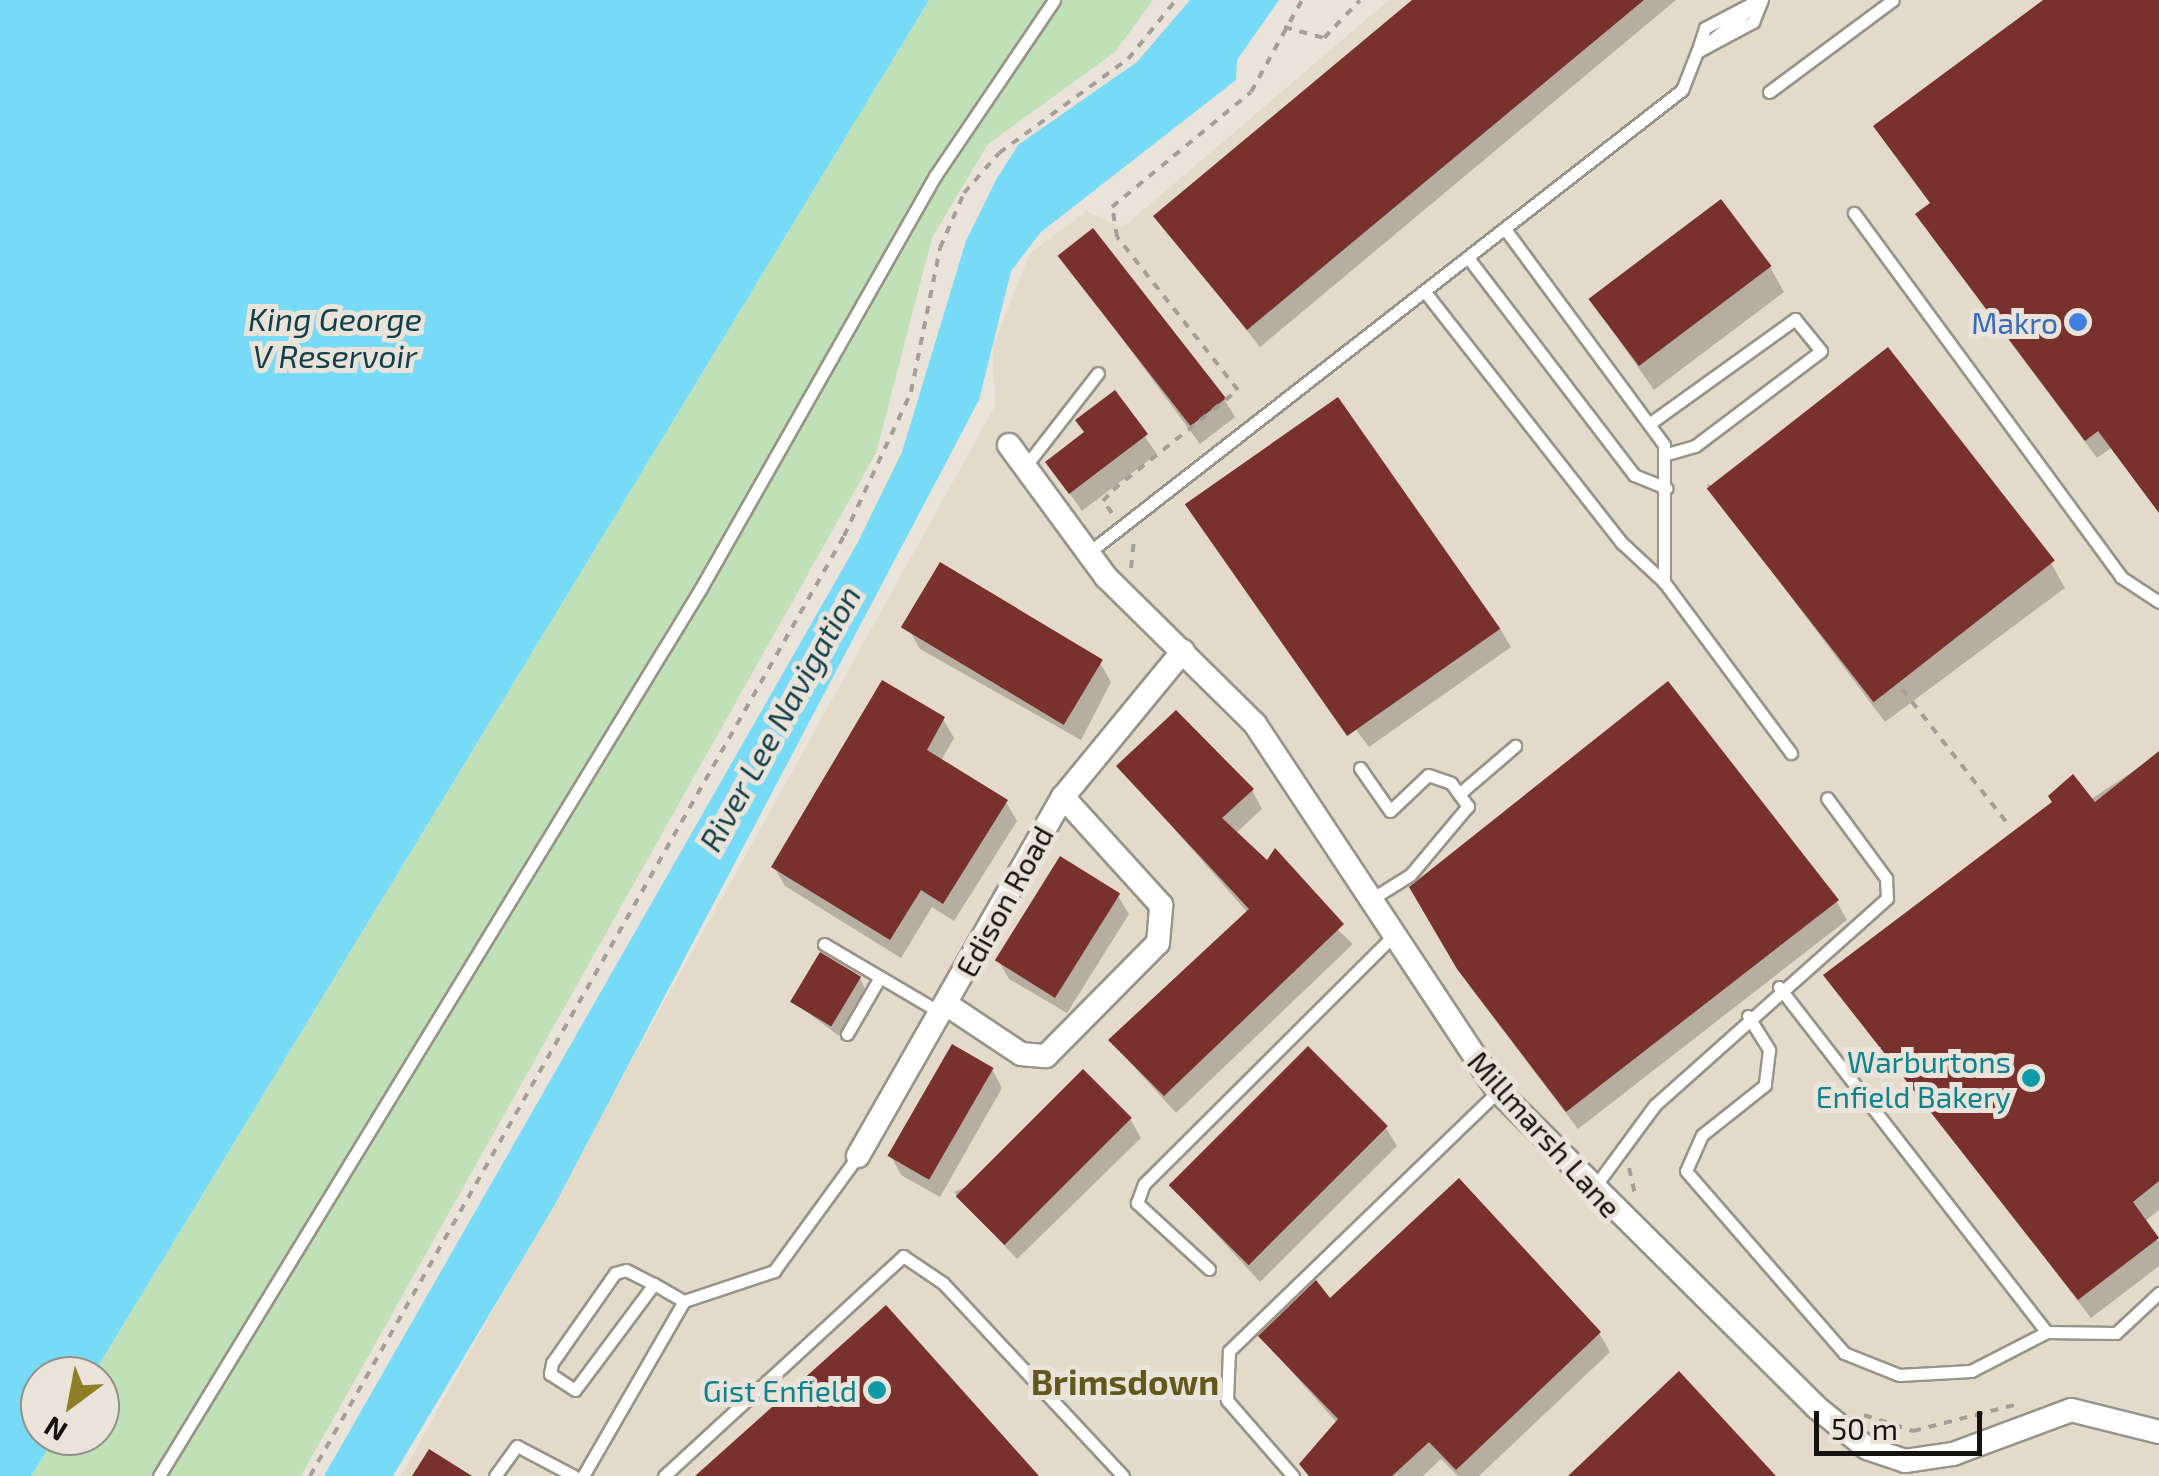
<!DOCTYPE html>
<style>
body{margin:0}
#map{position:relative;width:2159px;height:1476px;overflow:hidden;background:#e9e3d9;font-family:"Exo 2",sans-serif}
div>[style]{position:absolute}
.built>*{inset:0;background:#e4dac9}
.green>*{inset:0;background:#c0e1b8}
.water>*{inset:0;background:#77dbf7}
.shadow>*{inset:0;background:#0003}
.building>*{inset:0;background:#78312c;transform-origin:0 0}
.path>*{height:4px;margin-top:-2px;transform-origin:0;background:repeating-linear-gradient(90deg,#a39f97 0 8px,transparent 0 16px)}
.roads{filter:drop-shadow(2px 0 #99948a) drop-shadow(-2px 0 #99948a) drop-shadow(0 2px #99948a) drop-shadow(0 -2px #99948a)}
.service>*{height:11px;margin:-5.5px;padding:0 5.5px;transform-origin:5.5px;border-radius:5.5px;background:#fff}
.minor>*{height:22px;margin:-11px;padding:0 11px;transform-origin:11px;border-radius:11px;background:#fff}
.dots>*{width:28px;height:28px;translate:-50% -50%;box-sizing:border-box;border:5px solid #e9e3d9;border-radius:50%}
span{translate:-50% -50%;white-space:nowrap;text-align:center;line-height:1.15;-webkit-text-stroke:10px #e9e3d9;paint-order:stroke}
.shop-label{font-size:30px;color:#366cbe}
.right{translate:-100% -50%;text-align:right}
.street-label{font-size:30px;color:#14120e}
.culture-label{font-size:30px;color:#0d838f}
.water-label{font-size:32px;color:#113f4b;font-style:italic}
.quarter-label{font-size:35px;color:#62581c;font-weight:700}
.north{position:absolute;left:20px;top:1356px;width:100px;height:100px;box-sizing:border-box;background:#e9e3d9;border:2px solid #948f88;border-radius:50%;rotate:212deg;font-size:28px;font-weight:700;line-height:40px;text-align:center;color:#14120e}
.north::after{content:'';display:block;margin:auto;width:35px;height:45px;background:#8e7f26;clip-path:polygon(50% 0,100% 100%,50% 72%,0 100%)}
.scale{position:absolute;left:1814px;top:1411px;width:168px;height:45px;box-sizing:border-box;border:5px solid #14120e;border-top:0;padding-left:12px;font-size:30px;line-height:35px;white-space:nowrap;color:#14120e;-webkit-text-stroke:8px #e9e3d9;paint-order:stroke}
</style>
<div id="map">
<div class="built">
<div style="clip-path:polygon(1389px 0,2159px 0,2159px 1476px,401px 1476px,995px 406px,993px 346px,1030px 253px,1087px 211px,1122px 228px)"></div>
</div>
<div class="green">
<div style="clip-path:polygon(929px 0,1153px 0,1115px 52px,988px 144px,932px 238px,876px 453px,301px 1476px,31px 1476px,56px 1436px,100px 1436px,100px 1376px,92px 1376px)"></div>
</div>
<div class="water">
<div style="clip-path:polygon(0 0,929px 0,92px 1376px,40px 1376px,40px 1436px,56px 1436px,31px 1476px,0 1476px)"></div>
<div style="clip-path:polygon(1190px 0,1279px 0,1237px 60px,1236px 80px,1041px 232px,1011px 271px,979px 400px,554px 1206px,393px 1476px,324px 1476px,858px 542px,902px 452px,966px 241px,996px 180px,1018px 145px,1137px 62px)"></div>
</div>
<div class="shadow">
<div style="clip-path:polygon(1416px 0,1676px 0,1260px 347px,1156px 216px)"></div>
<div style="clip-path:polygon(2048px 0,2159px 7px,2159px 513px,2111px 448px,2097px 458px,1929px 233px,1932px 205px)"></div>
<div style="clip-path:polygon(1061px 256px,1224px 399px,1235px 417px,1200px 444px)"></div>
<div style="clip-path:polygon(1770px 267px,1784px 292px,1654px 390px,1591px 300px)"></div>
<div style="clip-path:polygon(1114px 394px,1157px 454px,1082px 511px,1048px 462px,1086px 434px)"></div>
<div style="clip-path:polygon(1706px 484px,2051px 563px,2065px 588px,1885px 722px)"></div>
<div style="clip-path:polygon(1197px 517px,1500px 629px,1511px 647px,1369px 747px)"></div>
<div style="clip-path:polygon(909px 630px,1100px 663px,1111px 682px,1081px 740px,920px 649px)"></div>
<div style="clip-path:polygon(943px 719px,954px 738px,941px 761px,1006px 802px,1017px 821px,954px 921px,932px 907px,901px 958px,785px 886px,774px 867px)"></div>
<div style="clip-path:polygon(2159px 754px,2159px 1210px,2144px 1222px,2159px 1242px,2159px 1266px,2091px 1318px,1827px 975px)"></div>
<div style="clip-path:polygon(1119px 766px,1252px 790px,1262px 809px,1235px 834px,1353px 944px,1176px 1113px,1111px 1041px,1248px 913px)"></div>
<div style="clip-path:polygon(1412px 887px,1837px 902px,1847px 920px,1578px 1129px,1471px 988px)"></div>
<div style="clip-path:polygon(1118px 896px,1129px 914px,1067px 1013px,1009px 979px,998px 960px)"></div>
<div style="clip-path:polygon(860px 979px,866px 991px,839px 1036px,794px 1002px)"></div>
<div style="clip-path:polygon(992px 1069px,1002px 1088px,940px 1197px,901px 1175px,891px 1156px)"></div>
<div style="clip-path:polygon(1130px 1119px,1141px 1138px,1017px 1259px,954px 1192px)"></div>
<div style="clip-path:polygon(1386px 1128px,1397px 1146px,1260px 1282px,1169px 1183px)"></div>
<div style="clip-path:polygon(1330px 1301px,1599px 1333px,1610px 1352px,1479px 1476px,1458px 1476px,1441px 1459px,1423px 1476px,1308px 1476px,1302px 1465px,1338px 1424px,1261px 1337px)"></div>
</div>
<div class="building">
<div style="clip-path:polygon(1412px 0,1644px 0,1247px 330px,1153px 216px)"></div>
<div style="clip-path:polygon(2043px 0,2159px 0,2159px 513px,2098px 431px,2085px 441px,1915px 214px,1930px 203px,1873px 126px)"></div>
<div style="left:1721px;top:199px;width:84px;height:166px;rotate:53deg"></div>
<div style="left:1093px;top:228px;width:216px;height:45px;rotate:52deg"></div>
<div style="left:1888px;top:347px;width:271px;height:230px;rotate:52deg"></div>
<div style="clip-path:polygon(1115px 390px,1148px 434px,1069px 494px,1045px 462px,1084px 432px,1075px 420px)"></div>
<div style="left:1338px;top:397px;width:283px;height:187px;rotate:55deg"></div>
<div style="left:940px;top:562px;width:190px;height:76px;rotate:31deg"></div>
<div style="clip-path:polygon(882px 680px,945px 717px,927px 750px,1008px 800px,943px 904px,921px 890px,890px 940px,771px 867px)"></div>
<div style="clip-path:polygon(1668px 681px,1839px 900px,1566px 1112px,1457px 969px,1409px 887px)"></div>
<div style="clip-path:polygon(1176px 710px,1254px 789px,1222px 818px,1267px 860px,1275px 848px,1344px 924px,1164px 1096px,1108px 1040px,1249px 909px,1116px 766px)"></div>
<div style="clip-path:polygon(2159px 751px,2159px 1181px,2133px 1202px,2159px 1238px,2078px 1300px,1823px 975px,2052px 802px,2048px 796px,2073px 774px,2095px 802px)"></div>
<div style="left:1060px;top:856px;width:71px;height:123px;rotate:32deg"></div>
<div style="left:820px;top:952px;width:48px;height:58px;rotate:31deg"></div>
<div style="left:952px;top:1044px;width:48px;height:129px;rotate:30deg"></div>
<div style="left:1308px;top:1046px;width:113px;height:197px;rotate:45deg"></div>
<div style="left:1083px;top:1069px;width:69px;height:180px;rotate:45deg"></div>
<div style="clip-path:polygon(1459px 1178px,1601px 1332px,1456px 1470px,1429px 1442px,1392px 1476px,1309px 1476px,1299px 1464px,1338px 1419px,1258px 1336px,1316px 1280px,1330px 1298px)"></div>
<div style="clip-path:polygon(886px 1305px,1039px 1476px,695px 1476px)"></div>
<div style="clip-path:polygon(1679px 1371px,1776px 1476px,1568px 1476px)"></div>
<div style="clip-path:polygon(429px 1449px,472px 1476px,412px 1476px)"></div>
</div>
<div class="path">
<div style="left:1284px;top:27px;width:41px;rotate:15.4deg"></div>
<div style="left:1324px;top:38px;width:52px;rotate:-46.5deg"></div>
<div style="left:1112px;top:513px;width:15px;rotate:-127deg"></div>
<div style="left:1103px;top:501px;width:15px;rotate:-48deg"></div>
<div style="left:1113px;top:490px;width:160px;rotate:-38.7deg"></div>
<div style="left:1238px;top:390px;width:195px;rotate:-128.3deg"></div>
<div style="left:1117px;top:237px;width:30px;rotate:-99deg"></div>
<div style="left:1112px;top:207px;width:180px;rotate:-39.6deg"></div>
<div style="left:1251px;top:92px;width:105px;rotate:-61deg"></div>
<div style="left:1131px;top:568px;width:29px;rotate:-84deg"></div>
<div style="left:1902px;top:689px;width:170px;rotate:51.9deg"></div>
<div style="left:1629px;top:1168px;width:28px;rotate:77deg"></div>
<div style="left:1864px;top:1415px;width:52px;rotate:18.1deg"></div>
<div style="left:1913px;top:1431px;width:108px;rotate:-14.4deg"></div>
<div style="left:310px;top:1476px;width:1081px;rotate:-60.4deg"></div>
<div style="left:844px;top:536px;width:159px;rotate:-65deg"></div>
<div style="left:911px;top:392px;width:147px;rotate:-78.6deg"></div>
<div style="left:940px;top:248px;width:60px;rotate:-66.4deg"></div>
<div style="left:964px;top:193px;width:53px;rotate:-48.8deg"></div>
<div style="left:999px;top:153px;width:160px;rotate:-36.1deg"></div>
<div style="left:1128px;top:59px;width:76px;rotate:-50.9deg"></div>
</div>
<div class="roads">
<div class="service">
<div style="left:1758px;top:0;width:60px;rotate:152.2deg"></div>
<div style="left:1705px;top:28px;width:25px;rotate:108deg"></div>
<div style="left:1697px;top:52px;width:64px;rotate:-28.2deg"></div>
<div style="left:1753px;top:22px;width:24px;rotate:-68deg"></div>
<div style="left:1769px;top:92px;width:154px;rotate:-36.6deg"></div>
<div style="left:1854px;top:213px;width:451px;rotate:53.7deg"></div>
<div style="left:2121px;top:577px;width:45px;rotate:33.3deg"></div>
<div style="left:1505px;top:229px;width:268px;rotate:53.6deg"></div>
<div style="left:1664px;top:445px;width:137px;rotate:90deg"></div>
<div style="left:1664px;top:582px;width:213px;rotate:53.4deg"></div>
<div style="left:1469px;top:259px;width:272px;rotate:52.6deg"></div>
<div style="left:1634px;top:475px;width:35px;rotate:22deg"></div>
<div style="left:1425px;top:292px;width:319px;rotate:51.9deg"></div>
<div style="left:1622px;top:543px;width:57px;rotate:42.9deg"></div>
<div style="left:1649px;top:424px;width:180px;rotate:-35.7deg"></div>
<div style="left:1795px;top:319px;width:41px;rotate:50.9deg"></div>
<div style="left:1821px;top:351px;width:158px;rotate:143deg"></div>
<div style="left:1695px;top:446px;width:29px;rotate:164deg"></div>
<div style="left:1024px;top:468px;width:120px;rotate:-52.1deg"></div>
<div style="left:1088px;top:553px;width:753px;rotate:-37.94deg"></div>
<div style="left:1682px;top:90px;width:41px;rotate:-68.5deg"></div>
<div style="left:1697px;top:52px;width:82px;rotate:-39.1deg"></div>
<div style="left:1360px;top:768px;width:52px;rotate:55.1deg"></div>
<div style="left:1390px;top:811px;width:52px;rotate:-43.5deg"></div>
<div style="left:1428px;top:775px;width:24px;rotate:19deg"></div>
<div style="left:1451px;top:783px;width:29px;rotate:54deg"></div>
<div style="left:1468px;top:806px;width:90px;rotate:130deg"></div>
<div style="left:1410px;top:875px;width:44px;rotate:148.1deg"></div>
<div style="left:1459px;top:794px;width:74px;rotate:-40.6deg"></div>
<div style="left:824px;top:944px;width:136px;rotate:30.5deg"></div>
<div style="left:1779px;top:987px;width:437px;rotate:52.2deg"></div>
<div style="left:2047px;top:1332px;width:69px;rotate:0.8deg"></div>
<div style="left:2116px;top:1333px;width:59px;rotate:-42.9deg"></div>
<div style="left:1748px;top:1016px;width:40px;rotate:58deg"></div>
<div style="left:1769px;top:1050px;width:35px;rotate:97deg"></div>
<div style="left:1765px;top:1085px;width:80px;rotate:141.6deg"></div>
<div style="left:1702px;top:1135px;width:39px;rotate:114deg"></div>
<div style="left:1686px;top:1171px;width:241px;rotate:49deg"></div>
<div style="left:1844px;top:1353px;width:59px;rotate:21.8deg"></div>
<div style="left:1899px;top:1375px;width:72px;rotate:-3.2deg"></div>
<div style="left:1971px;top:1371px;width:85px;rotate:-27.2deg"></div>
<div style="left:847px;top:1034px;width:66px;rotate:-59.9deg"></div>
<div style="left:1593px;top:1189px;width:104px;rotate:-53.6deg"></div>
<div style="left:1655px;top:1105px;width:311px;rotate:-41.7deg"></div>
<div style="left:1887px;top:898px;width:20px;rotate:-93deg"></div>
<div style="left:1886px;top:878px;width:99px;rotate:-126.4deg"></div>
<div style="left:1209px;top:1269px;width:98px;rotate:-137.5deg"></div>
<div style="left:1137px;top:1203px;width:20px;rotate:-70deg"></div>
<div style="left:1144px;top:1184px;width:354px;rotate:-44.9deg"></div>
<div style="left:626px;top:1270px;width:31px;rotate:27deg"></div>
<div style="left:654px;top:1284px;width:132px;rotate:126.7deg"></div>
<div style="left:575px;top:1390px;width:30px;rotate:-147deg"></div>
<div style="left:550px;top:1374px;width:11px;rotate:-80deg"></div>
<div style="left:552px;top:1363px;width:110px;rotate:-55deg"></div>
<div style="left:615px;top:1273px;width:11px;rotate:-15deg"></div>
<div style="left:654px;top:1284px;width:34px;rotate:30deg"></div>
<div style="left:159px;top:1476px;width:1040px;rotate:-58.6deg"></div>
<div style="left:701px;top:588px;width:474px;rotate:-60.4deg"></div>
<div style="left:935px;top:176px;width:212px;rotate:-55.9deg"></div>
<div style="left:495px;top:1476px;width:37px;rotate:-54deg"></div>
<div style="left:517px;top:1446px;width:64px;rotate:27.8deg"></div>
<div style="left:583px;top:1476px;width:202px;rotate:-60deg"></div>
<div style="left:684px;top:1301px;width:95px;rotate:-18.4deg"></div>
<div style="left:774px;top:1271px;width:142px;rotate:-53.9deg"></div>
<div style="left:664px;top:1476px;width:325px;rotate:-42.6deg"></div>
<div style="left:903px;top:1256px;width:48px;rotate:34deg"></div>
<div style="left:943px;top:1283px;width:264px;rotate:47deg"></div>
<div style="left:1293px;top:1476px;width:101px;rotate:-131deg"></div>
<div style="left:1227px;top:1400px;width:49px;rotate:-87.7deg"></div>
<div style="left:1229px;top:1351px;width:374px;rotate:-44deg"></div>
</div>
<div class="minor">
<div style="left:1009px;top:445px;width:164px;rotate:53.7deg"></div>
<div style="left:1106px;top:577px;width:209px;rotate:44.6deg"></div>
<div style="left:1255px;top:724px;width:440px;rotate:56.5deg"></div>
<div style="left:1498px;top:1091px;width:448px;rotate:44.8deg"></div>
<div style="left:1816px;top:1407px;width:65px;rotate:38.8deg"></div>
<div style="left:1867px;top:1448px;width:40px;rotate:18.9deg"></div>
<div style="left:1905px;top:1461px;width:49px;rotate:-8.3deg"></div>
<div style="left:1953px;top:1454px;width:126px;rotate:-20.4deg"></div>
<div style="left:2071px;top:1410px;width:91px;rotate:14deg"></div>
<div style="left:946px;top:1004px;width:90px;rotate:33.7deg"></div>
<div style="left:1021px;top:1054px;width:25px;rotate:5deg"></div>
<div style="left:1046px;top:1056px;width:159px;rotate:-45.3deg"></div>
<div style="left:1158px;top:943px;width:38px;rotate:-85deg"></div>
<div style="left:1161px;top:905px;width:146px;rotate:-132.2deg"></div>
<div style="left:858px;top:1156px;width:413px;rotate:-60.3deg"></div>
<div style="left:1063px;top:797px;width:189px;rotate:-50.6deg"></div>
</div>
</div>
<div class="dots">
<div style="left:2078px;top:322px;background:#3f7fe0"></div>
<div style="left:2031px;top:1078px;background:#0f9aa8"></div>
<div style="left:877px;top:1390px;background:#0f9aa8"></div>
</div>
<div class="shop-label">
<span class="right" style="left:2058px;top:322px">Makro</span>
</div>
<div class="street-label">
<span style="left:1004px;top:901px;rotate:-61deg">Edison Road</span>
<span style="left:1545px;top:1134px;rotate:48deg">Millmarsh Lane</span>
</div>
<div class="culture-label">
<span class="right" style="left:2011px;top:1078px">Warburtons<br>Enfield Bakery</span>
<span class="right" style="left:857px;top:1390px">Gist Enfield</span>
</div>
<div class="water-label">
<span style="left:335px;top:337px">King George<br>V Reservoir</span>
<span style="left:779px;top:718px;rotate:-61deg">River Lee Navigation</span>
</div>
<div class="quarter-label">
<span style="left:1125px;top:1381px">Brimsdown</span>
</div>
<div class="north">N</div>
<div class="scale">50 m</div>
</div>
